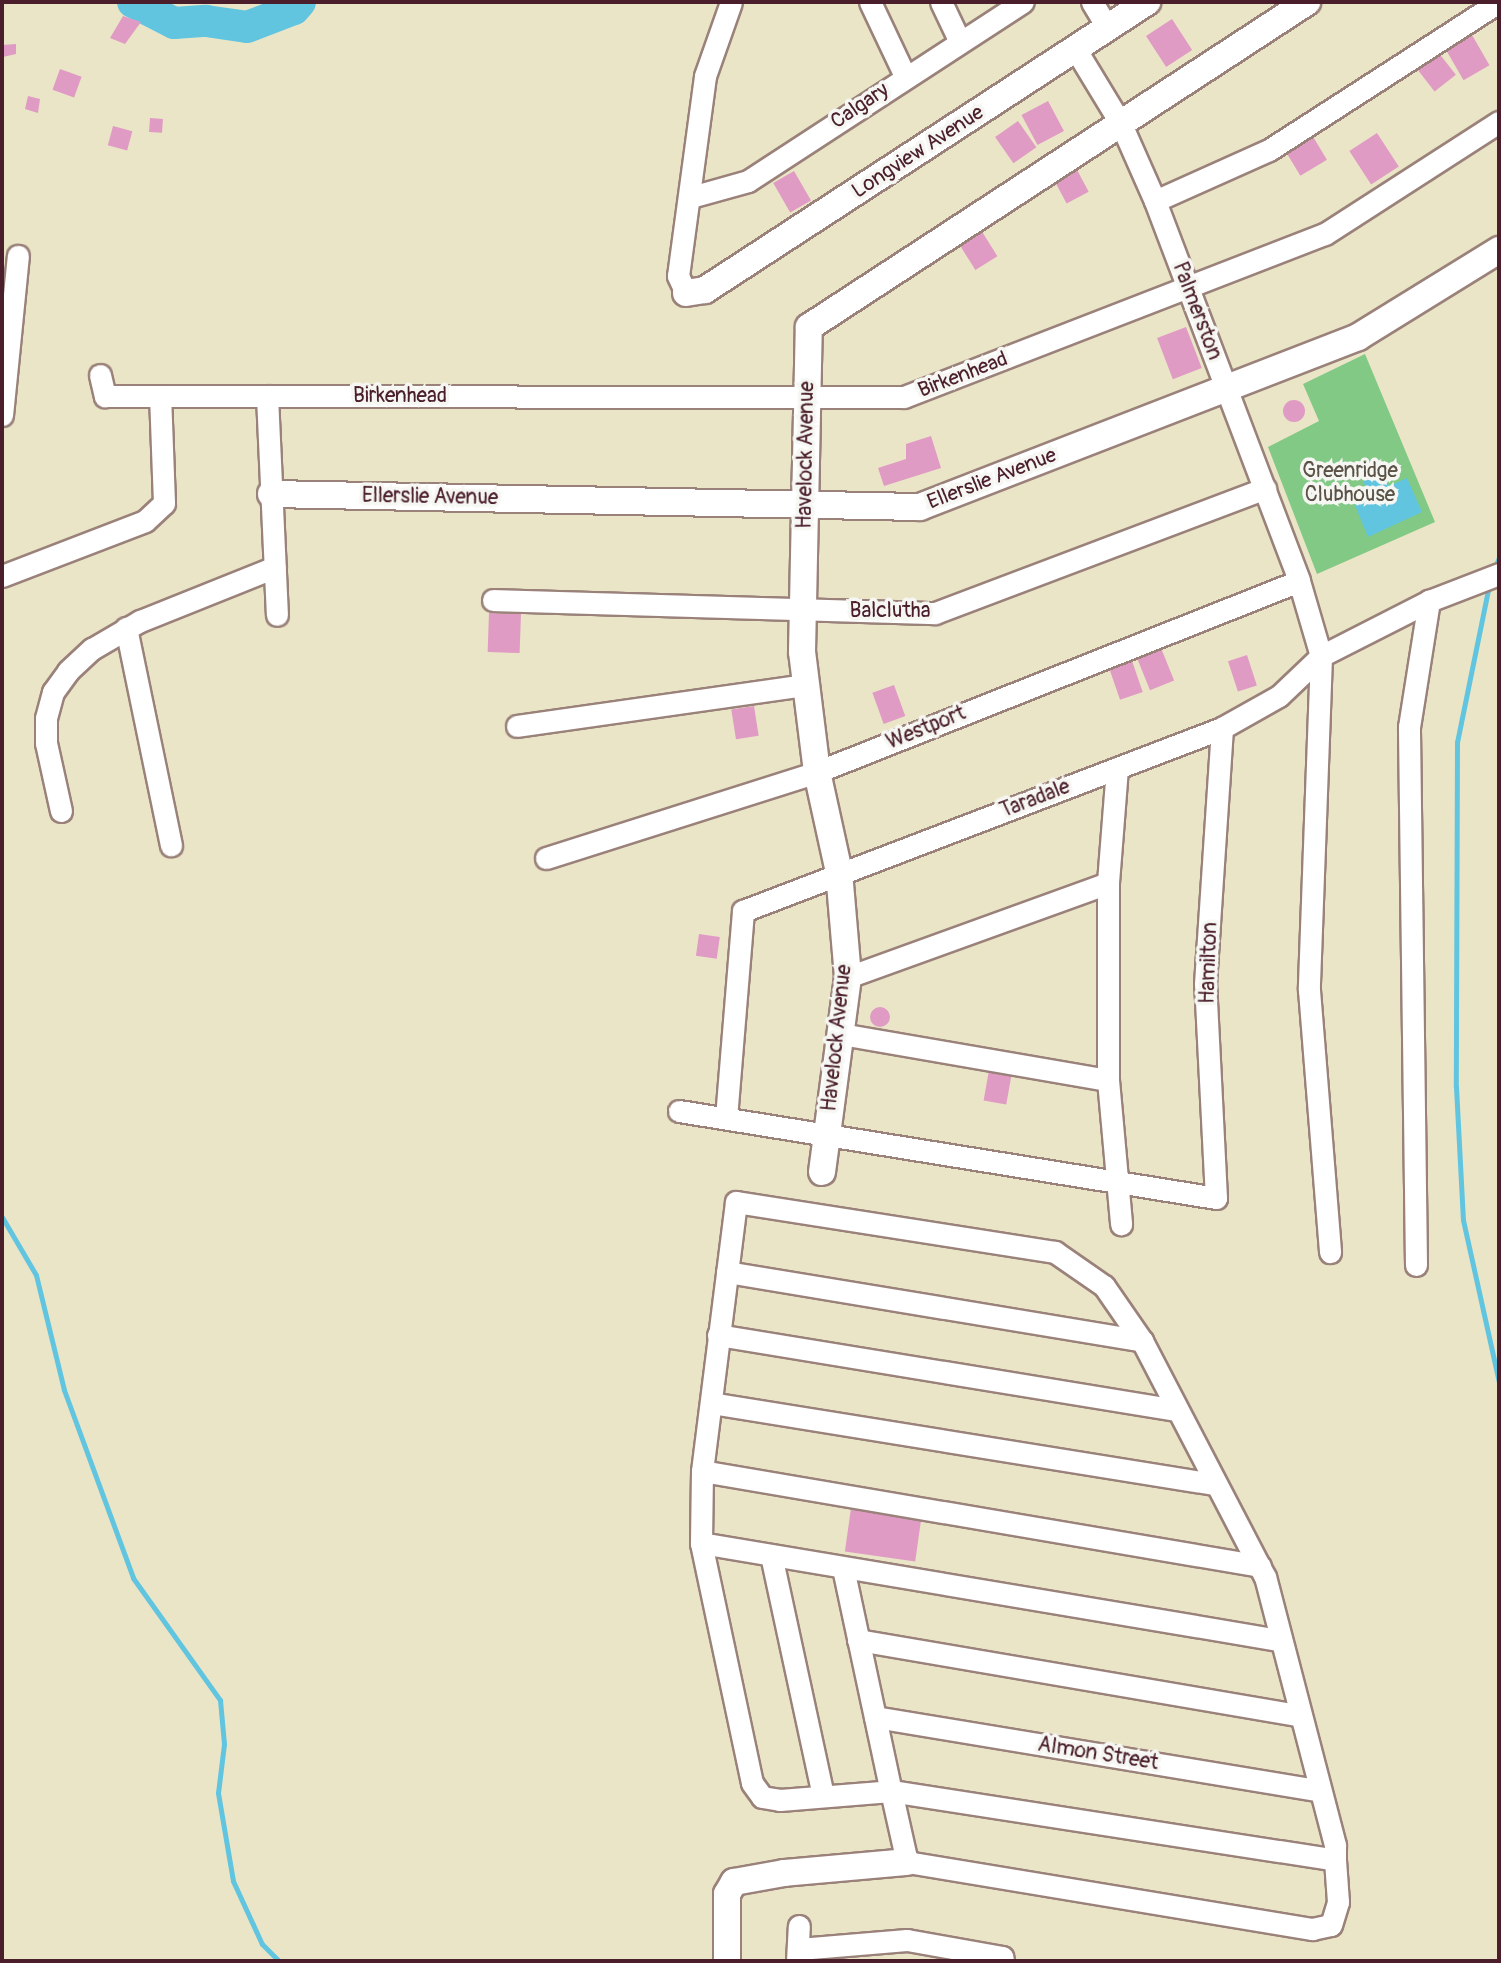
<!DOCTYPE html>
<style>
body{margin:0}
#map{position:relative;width:1501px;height:1963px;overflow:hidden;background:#ebe5c8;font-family:Pangolin,sans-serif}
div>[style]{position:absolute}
.green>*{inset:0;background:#81c985}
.water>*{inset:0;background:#62c5e0}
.stream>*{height:5px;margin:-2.5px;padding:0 2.5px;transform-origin:2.5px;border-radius:2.5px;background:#62c5e0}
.river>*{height:32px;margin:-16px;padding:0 16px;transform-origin:16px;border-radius:16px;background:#62c5e0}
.building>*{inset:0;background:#df9bc3;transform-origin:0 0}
.round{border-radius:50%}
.roads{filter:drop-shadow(2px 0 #9a827a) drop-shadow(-2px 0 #9a827a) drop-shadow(0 2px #9a827a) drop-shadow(0 -2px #9a827a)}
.minor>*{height:21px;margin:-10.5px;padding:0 10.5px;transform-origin:10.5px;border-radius:10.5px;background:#fff}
.tertiary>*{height:26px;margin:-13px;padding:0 13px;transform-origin:13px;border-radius:13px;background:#fff}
span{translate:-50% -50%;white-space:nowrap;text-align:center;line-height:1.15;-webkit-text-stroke:7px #f6f6f2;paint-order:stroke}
.street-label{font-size:21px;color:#4a1f2b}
.park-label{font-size:21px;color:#5a5246}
.frame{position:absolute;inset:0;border:4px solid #4a1f2b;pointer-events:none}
</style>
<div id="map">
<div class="green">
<div style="clip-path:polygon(1365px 354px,1435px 522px,1317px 574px,1268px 447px,1319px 421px,1303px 384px)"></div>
</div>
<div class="water">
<div style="clip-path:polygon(1383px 473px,1389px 486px,1407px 478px,1422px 512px,1368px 537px,1354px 503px,1369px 495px,1363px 481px)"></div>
</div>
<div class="stream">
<div style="left:1494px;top:569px;width:12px;rotate:-66deg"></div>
<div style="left:1489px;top:585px;width:160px;rotate:101.5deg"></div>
<div style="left:1457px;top:742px;width:345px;rotate:90.2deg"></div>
<div style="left:1456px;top:1087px;width:133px;rotate:87deg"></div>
<div style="left:1463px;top:1220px;width:167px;rotate:77.5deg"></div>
<div style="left:2px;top:1217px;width:67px;rotate:59.6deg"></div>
<div style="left:36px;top:1275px;width:118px;rotate:76.3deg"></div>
<div style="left:64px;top:1390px;width:200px;rotate:69.8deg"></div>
<div style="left:133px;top:1578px;width:150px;rotate:54.5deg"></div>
<div style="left:220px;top:1700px;width:44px;rotate:84.8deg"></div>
<div style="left:224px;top:1744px;width:49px;rotate:97deg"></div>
<div style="left:218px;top:1793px;width:89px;rotate:80.3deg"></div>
<div style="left:233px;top:1881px;width:69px;rotate:65.3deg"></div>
<div style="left:262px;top:1944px;width:24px;rotate:45deg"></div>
</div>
<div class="river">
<div style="left:133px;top:2px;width:46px;rotate:27.1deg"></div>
<div style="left:174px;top:23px;width:32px;rotate:-4deg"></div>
<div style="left:206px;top:21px;width:41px;rotate:8.3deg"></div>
<div style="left:247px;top:27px;width:50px;rotate:-21deg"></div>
<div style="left:294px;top:9px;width:9px;rotate:-49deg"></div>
</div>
<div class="building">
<div style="clip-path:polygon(123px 16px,141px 22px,125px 44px,110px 38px)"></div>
<div style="left:1172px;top:19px;width:37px;height:31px;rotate:57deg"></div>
<div style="left:1468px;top:28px;width:43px;height:30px;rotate:60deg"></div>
<div style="clip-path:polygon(16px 44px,16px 54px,3px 57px,2px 45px)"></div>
<div style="left:1438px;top:52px;width:29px;height:27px;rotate:52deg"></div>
<div style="left:60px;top:69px;width:23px;height:22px;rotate:20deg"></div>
<div style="clip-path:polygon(28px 96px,40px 99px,38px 113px,25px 109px)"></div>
<div style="left:1048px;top:101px;width:34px;height:30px;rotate:62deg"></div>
<div style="left:150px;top:118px;width:13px;height:14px;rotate:4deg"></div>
<div style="left:1018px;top:121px;width:32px;height:28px;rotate:55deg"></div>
<div style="left:113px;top:126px;width:20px;height:20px;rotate:15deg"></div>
<div style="left:1377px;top:133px;width:40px;height:33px;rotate:57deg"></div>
<div style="left:1312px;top:135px;width:29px;height:31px;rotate:59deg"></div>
<div style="left:1076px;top:168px;width:27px;height:25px;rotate:62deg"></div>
<div style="left:794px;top:171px;width:34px;height:24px;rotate:60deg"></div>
<div style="left:981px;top:230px;width:31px;height:26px;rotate:58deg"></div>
<div style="left:1186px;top:327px;width:44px;height:31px;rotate:69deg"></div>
<div class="round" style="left:1283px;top:400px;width:22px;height:22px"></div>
<div style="clip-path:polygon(931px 436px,941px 468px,884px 486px,878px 468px,906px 459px,906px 444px)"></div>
<div style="left:489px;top:613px;width:32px;height:39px;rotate:2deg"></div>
<div style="left:1161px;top:648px;width:35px;height:26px;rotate:68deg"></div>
<div style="left:1247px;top:655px;width:32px;height:20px;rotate:72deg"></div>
<div style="left:1131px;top:658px;width:36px;height:24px;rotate:71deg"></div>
<div style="left:894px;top:685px;width:33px;height:23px;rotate:70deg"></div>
<div style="left:754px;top:706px;width:30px;height:23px;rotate:81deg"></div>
<div style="left:699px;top:934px;width:21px;height:22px;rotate:8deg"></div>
<div class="round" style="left:870px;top:1007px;width:20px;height:20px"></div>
<div style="left:989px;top:1070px;width:23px;height:31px;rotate:10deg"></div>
<div style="left:852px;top:1501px;width:71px;height:51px;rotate:8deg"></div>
</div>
<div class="roads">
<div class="minor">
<div style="left:870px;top:2px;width:82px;rotate:64.7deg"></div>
<div style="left:941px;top:2px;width:44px;rotate:64.6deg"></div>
<div style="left:1092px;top:2px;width:29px;rotate:59deg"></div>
<div style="left:1076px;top:50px;width:87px;rotate:58.7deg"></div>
<div style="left:1121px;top:124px;width:84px;rotate:66.2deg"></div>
<div style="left:1155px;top:201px;width:406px;rotate:69.2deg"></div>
<div style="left:1299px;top:581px;width:78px;rotate:73.7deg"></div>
<div style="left:1321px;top:656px;width:334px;rotate:92.1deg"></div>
<div style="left:1309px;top:990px;width:263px;rotate:85.4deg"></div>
<div style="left:691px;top:197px;width:59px;rotate:-15.7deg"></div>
<div style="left:748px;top:181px;width:328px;rotate:-33.1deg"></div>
<div style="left:1155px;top:201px;width:125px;rotate:-24.1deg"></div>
<div style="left:1269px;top:150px;width:274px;rotate:-32.8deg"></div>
<div style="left:686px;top:293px;width:19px;rotate:-115deg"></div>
<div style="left:678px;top:276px;width:202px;rotate:-82.3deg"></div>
<div style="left:705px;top:76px;width:78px;rotate:-70.6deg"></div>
<div style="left:100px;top:375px;width:22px;rotate:77deg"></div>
<div style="left:105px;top:396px;width:799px;rotate:0.07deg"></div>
<div style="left:904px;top:397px;width:451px;rotate:-21.2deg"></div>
<div style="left:1325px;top:234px;width:207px;rotate:-32.8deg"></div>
<div style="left:267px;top:396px;width:219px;rotate:87.4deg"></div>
<div style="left:2px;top:415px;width:160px;rotate:-84.3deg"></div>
<div style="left:2px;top:576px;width:153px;rotate:-21deg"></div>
<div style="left:145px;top:521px;width:26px;rotate:-43deg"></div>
<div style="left:164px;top:503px;width:107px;rotate:-92.1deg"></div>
<div style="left:493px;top:600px;width:442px;rotate:1.7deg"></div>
<div style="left:935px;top:613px;width:353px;rotate:-20.7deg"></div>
<div style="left:126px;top:628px;width:222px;rotate:78.3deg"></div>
<div style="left:517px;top:726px;width:290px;rotate:-8.1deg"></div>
<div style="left:1117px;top:768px;width:115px;rotate:94.5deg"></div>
<div style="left:1108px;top:883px;width:197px;rotate:90deg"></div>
<div style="left:1108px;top:1080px;width:145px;rotate:84.8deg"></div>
<div style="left:61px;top:811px;width:70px;rotate:-102.4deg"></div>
<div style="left:46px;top:743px;width:25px;rotate:-90deg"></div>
<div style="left:46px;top:718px;width:27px;rotate:-75deg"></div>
<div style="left:53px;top:692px;width:26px;rotate:-54deg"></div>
<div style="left:68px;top:671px;width:33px;rotate:-43deg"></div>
<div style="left:92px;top:649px;width:56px;rotate:-30.3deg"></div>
<div style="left:140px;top:621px;width:145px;rotate:-21.8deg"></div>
<div style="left:546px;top:858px;width:284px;rotate:-17.6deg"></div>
<div style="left:817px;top:772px;width:518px;rotate:-21.62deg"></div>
<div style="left:848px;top:977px;width:276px;rotate:-19.9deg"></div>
<div style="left:841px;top:1034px;width:271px;rotate:9.8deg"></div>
<div style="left:679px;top:1111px;width:544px;rotate:9.2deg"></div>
<div style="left:1216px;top:1198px;width:214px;rotate:-92.9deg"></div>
<div style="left:1205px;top:984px;width:257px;rotate:-86.2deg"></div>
<div style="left:726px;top:1118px;width:208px;rotate:-85.3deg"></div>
<div style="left:743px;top:911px;width:513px;rotate:-20.91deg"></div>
<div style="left:1222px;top:728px;width:65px;rotate:-29.3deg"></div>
<div style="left:1279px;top:696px;width:58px;rotate:-43.6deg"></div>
<div style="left:1321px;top:656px;width:121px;rotate:-27deg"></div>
<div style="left:1429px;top:601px;width:75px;rotate:-21.1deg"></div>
<div style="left:1416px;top:1265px;width:538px;rotate:-90.75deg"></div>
<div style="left:1409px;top:727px;width:128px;rotate:-81deg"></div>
<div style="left:727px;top:1272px;width:421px;rotate:9.4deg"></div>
<div style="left:718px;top:1335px;width:462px;rotate:9.3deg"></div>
<div style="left:711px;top:1403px;width:509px;rotate:9.15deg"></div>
<div style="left:702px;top:1471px;width:566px;rotate:9.66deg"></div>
<div style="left:701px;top:1543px;width:586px;rotate:9.53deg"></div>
<div style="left:771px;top:1555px;width:246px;rotate:77.8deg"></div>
<div style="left:843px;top:1568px;width:228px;rotate:77.9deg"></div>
<div style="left:891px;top:1791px;width:73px;rotate:77.3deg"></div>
<div style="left:907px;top:1862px;width:411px;rotate:9.4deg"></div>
<div style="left:1312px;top:1929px;width:19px;rotate:-12deg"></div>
<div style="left:1331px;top:1925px;width:24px;rotate:-73deg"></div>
<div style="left:1338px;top:1902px;width:42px;rotate:-94.1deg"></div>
<div style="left:1335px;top:1860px;width:15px;rotate:-90deg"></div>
<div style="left:1335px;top:1845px;width:277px;rotate:-104.6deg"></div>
<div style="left:1265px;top:1577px;width:266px;rotate:-117.5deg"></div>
<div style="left:1142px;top:1341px;width:67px;rotate:-124.6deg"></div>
<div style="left:1104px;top:1286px;width:60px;rotate:-145.2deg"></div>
<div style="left:1055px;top:1252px;width:323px;rotate:-171.1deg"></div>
<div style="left:736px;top:1202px;width:271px;rotate:97.2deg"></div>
<div style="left:702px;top:1471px;width:72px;rotate:90.8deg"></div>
<div style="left:701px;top:1543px;width:245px;rotate:78deg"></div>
<div style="left:752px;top:1783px;width:17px;rotate:54deg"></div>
<div style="left:762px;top:1797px;width:18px;rotate:9deg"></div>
<div style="left:780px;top:1800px;width:111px;rotate:-4.6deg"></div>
<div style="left:891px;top:1791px;width:449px;rotate:8.8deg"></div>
<div style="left:858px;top:1640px;width:449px;rotate:9.7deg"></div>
<div style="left:875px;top:1717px;width:451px;rotate:9.4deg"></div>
<div style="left:799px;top:1949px;width:108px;rotate:-4.8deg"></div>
<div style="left:907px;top:1940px;width:97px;rotate:10.1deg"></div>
<div style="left:1002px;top:1957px;width:4px;rotate:76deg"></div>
<div style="left:797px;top:1961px;width:35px;rotate:-87deg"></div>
</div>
<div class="tertiary">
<div style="left:686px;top:293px;width:19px;rotate:-9deg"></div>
<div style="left:705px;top:290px;width:528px;rotate:-33.09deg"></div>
<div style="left:271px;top:494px;width:649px;rotate:1.15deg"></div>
<div style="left:920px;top:507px;width:470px;rotate:-21.2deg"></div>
<div style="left:1358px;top:337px;width:166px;rotate:-31.7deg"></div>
<div style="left:822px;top:1172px;width:197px;rotate:-82.4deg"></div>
<div style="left:848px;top:977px;width:105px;rotate:-94.9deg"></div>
<div style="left:839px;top:872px;width:102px;rotate:-102.4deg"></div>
<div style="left:817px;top:772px;width:121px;rotate:-97.1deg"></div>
<div style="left:802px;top:652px;width:325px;rotate:-88.8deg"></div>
<div style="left:809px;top:327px;width:595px;rotate:-33.13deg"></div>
<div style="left:727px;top:1961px;width:67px;rotate:-90deg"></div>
<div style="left:727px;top:1894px;width:14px;rotate:-60deg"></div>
<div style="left:734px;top:1882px;width:51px;rotate:-10.2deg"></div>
<div style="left:784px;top:1873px;width:123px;rotate:-5.1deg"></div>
</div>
</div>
<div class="street-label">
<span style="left:860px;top:106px;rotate:-34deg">Calgary</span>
<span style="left:918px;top:152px;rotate:-33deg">Longview Avenue</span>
<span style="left:1197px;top:311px;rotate:69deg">Palmerston</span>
<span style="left:963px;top:375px;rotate:-21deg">Birkenhead</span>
<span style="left:400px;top:396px">Birkenhead</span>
<span style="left:806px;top:455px;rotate:-89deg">Havelock Avenue</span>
<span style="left:992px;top:479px;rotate:-21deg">Ellerslie Avenue</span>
<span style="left:430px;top:497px;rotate:1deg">Ellerslie Avenue</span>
<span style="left:890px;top:611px">Balclutha</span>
<span style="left:926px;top:728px;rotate:-22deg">Westport</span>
<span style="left:1035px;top:799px;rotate:-21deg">Taradale</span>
<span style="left:1209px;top:963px;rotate:-88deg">Hamilton</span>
<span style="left:837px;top:1038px;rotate:-84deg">Havelock Avenue</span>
<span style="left:1098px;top:1754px;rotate:9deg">Almon Street</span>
</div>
<div class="park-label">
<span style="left:1350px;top:483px">Greenridge<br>Clubhouse</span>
</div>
<div class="frame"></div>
</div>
